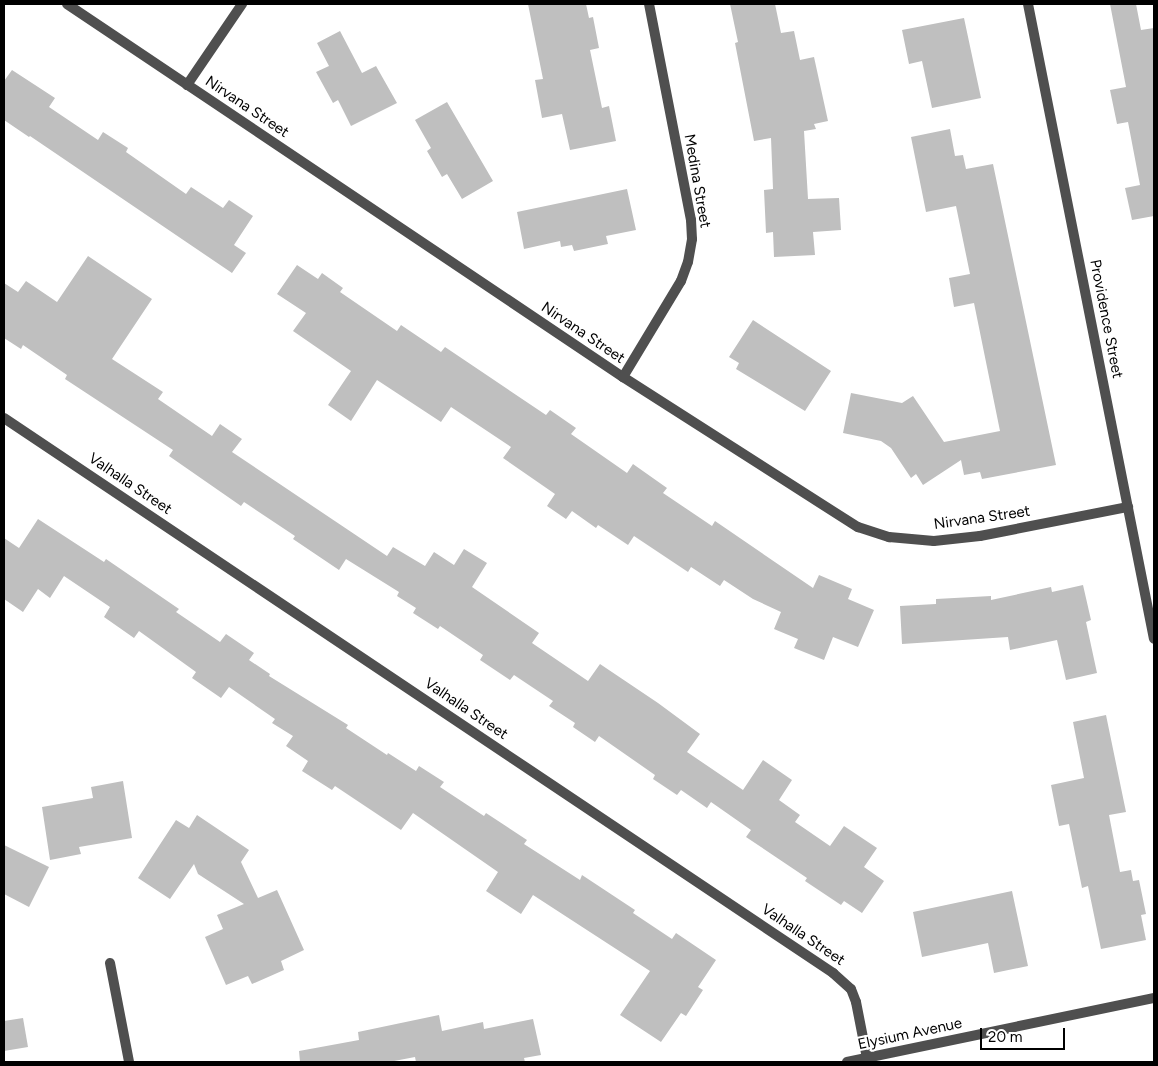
<!DOCTYPE html>
<style>
body{margin:0}
#map{position:relative;width:1158px;height:1066px;overflow:hidden;background:#fff;font-family:Figtree,sans-serif}
div>[style]{position:absolute}
.building>*{inset:0;background:#bfbfbf}
.minor>*{height:10px;margin:-5px;padding:0 5px;transform-origin:5px;border-radius:5px;background:#4f4f4f}
span{translate:-50% -50%;white-space:nowrap;text-align:center;line-height:1.15;-webkit-text-stroke:4px #fff;paint-order:stroke}
.street-label{font-size:15px;color:#000}
.frame{position:absolute;inset:0;border:5px solid #000;pointer-events:none}
.scale{position:absolute;left:980px;top:1028px;width:85px;height:22px;box-sizing:border-box;border:2px solid #000;border-top:0;padding-left:6px;font-size:15px;line-height:18px;white-space:nowrap;color:#000;-webkit-text-stroke:4px #fff;paint-order:stroke}
</style>
<div id="map">
<div class="building">
<div style="clip-path:polygon(528px 4px,586px 4px,589px 18px,593px 17px,599px 48px,590px 50px,602px 108px,609px 106px,616px 141px,570px 150px,562px 114px,542px 118px,535px 80px,543px 79px)"></div>
<div style="clip-path:polygon(730px 4px,775px 4px,781px 33px,794px 31px,800px 60px,814px 57px,828px 121px,814px 124px,816px 129px,804px 131px,808px 199px,839px 198px,841px 230px,813px 232px,815px 255px,774px 257px,773px 232px,766px 233px,764px 190px,773px 189px,771px 138px,754px 141px,735px 43px,738px 42px)"></div>
<div style="clip-path:polygon(1110px 4px,1136px 4px,1141px 30px,1154px 28px,1154px 216px,1132px 220px,1125px 188px,1140px 185px,1128px 122px,1117px 124px,1110px 90px,1126px 87px)"></div>
<div style="clip-path:polygon(964px 18px,981px 98px,932px 108px,922px 61px,909px 64px,902px 30px)"></div>
<div style="clip-path:polygon(340px 31px,362px 73px,376px 66px,397px 103px,351px 126px,338px 100px,333px 103px,316px 72px,329px 66px,317px 43px)"></div>
<div style="clip-path:polygon(12px 70px,55px 98px,49px 107px,98px 140px,103px 132px,128px 148px,126px 152px,186px 194px,191px 187px,223px 208px,229px 200px,253px 216px,234px 245px,246px 253px,232px 273px,30px 136px,29px 137px,4px 120px,4px 81px)"></div>
<div style="clip-path:polygon(447px 102px,493px 181px,462px 199px,447px 174px,442px 177px,427px 151px,431px 148px,415px 120px)"></div>
<div style="clip-path:polygon(950px 129px,955px 156px,963px 155px,966px 169px,993px 164px,1056px 465px,982px 479px,980px 472px,964px 475px,961px 460px,923px 485px,916px 474px,911px 478px,891px 448px,881px 441px,843px 433px,851px 393px,902px 403px,913px 396px,944px 442px,1000px 431px,974px 303px,954px 307px,949px 278px,970px 274px,956px 206px,926px 212px,911px 137px)"></div>
<div style="clip-path:polygon(627px 189px,636px 230px,606px 236px,608px 244px,574px 251px,572px 245px,561px 247px,560px 241px,524px 249px,517px 212px)"></div>
<div style="clip-path:polygon(88px 256px,152px 299px,112px 359px,163px 392px,158px 399px,212px 436px,220px 424px,242px 439px,232px 452px,387px 556px,393px 547px,425px 566px,434px 552px,454px 565px,464px 549px,487px 563px,472px 587px,539px 633px,532px 643px,588px 681px,600px 664px,658px 703px,700px 734px,687px 752px,743px 790px,763px 760px,792px 780px,779px 800px,800px 815px,795px 822px,830px 846px,844px 826px,877px 848px,864px 867px,884px 881px,862px 913px,844px 901px,841px 905px,805px 881px,807px 878px,746px 837px,751px 830px,711px 802px,707px 808px,681px 790px,677px 795px,653px 779px,655px 775px,599px 736px,595px 742px,573px 727px,575px 723px,549px 706px,553px 701px,514px 675px,510px 680px,480px 660px,483px 655px,440px 626px,438px 629px,413px 613px,416px 608px,397px 596px,399px 592px,346px 559px,339px 570px,293px 539px,295px 536px,244px 502px,241px 506px,169px 456px,173px 450px,65px 379px,67px 375px,23px 345px,21px 349px,4px 338px,4px 283px,18px 292px,26px 281px,57px 302px)"></div>
<div style="clip-path:polygon(297px 265px,318px 279px,322px 273px,343px 288px,340px 292px,397px 331px,401px 325px,441px 352px,445px 347px,546px 415px,550px 410px,576px 428px,571px 434px,627px 473px,633px 464px,667px 488px,663px 493px,712px 526px,715px 521px,813px 588px,819px 575px,852px 589px,848px 599px,874px 610px,858px 647px,833px 637px,824px 660px,794px 648px,798px 639px,774px 629px,781px 612px,753px 599px,724px 580px,720px 586px,691px 567px,688px 572px,634px 536px,628px 545px,598px 525px,596px 528px,572px 511px,566px 519px,547px 506px,555px 494px,503px 458px,511px 447px,451px 407px,441px 422px,377px 380px,351px 421px,328px 405px,351px 371px,293px 331px,306px 313px,277px 294px)"></div>
<div style="clip-path:polygon(753px 320px,831px 371px,805px 411px,736px 369px,739px 363px,729px 357px)"></div>
<div style="clip-path:polygon(38px 519px,104px 562px,106px 559px,179px 609px,176px 612px,220px 642px,226px 634px,254px 653px,249px 660px,270px 674px,269px 676px,348px 725px,346px 728px,387px 755px,388px 753px,416px 771px,419px 766px,444px 782px,440px 787px,484px 816px,486px 813px,527px 840px,524px 844px,580px 880px,582px 875px,635px 910px,633px 913px,672px 939px,676px 933px,716px 960px,698px 987px,703px 990px,686px 1016px,681px 1013px,661px 1042px,620px 1015px,650px 971px,533px 895px,521px 914px,486px 891px,498px 872px,413px 813px,401px 830px,335px 786px,332px 790px,302px 771px,308px 761px,286px 746px,293px 736px,272px 723px,275px 719px,229px 687px,221px 698px,192px 678px,196px 672px,139px 631px,134px 638px,104px 617px,110px 607px,64px 576px,50px 598px,38px 589px,23px 612px,4px 599px,4px 538px,19px 548px)"></div>
<div style="clip-path:polygon(1083px 585px,1091px 620px,1086px 622px,1097px 673px,1066px 680px,1057px 640px,1010px 650px,1008px 637px,902px 644px,900px 606px,936px 604px,936px 599px,991px 596px,991px 600px,1051px 587px,1052px 592px)"></div>
<div style="clip-path:polygon(1106px 715px,1126px 812px,1109px 815px,1120px 872px,1131px 870px,1133px 881px,1139px 880px,1146px 914px,1141px 915px,1146px 940px,1101px 949px,1088px 886px,1082px 888px,1069px 824px,1059px 826px,1051px 785px,1084px 778px,1073px 722px)"></div>
<div style="clip-path:polygon(123px 781px,132px 838px,79px 847px,81px 854px,50px 860px,42px 807px,93px 798px,91px 787px)"></div>
<div style="clip-path:polygon(197px 815px,249px 850px,241px 862px,258px 898px,277px 890px,304px 950px,281px 961px,284px 970px,252px 984px,248px 976px,226px 985px,205px 937px,223px 929px,217px 915px,244px 904px,198px 874px,194px 864px,170px 899px,138px 878px,176px 820px,189px 828px)"></div>
<div style="clip-path:polygon(4px 845px,49px 867px,29px 907px,4px 894px)"></div>
<div style="clip-path:polygon(1012px 891px,1028px 966px,994px 973px,988px 943px,922px 957px,913px 912px)"></div>
<div style="clip-path:polygon(439px 1015px,442px 1031px,483px 1022px,484px 1029px,533px 1019px,541px 1055px,524px 1058px,525px 1062px,416px 1062px,415px 1057px,389px 1062px,300px 1062px,299px 1051px,359px 1040px,358px 1032px)"></div>
<div style="clip-path:polygon(23px 1018px,28px 1047px,4px 1051px,4px 1021px)"></div>
</div>
<div class="minor">
<div style="left:67px;top:4px;width:670px;rotate:33.86deg"></div>
<div style="left:623px;top:377px;width:279px;rotate:32.6deg"></div>
<div style="left:858px;top:527px;width:33px;rotate:18deg"></div>
<div style="left:889px;top:537px;width:45px;rotate:5.1deg"></div>
<div style="left:934px;top:541px;width:46px;rotate:-6.2deg"></div>
<div style="left:980px;top:536px;width:151px;rotate:-11.1deg"></div>
<div style="left:1028px;top:4px;width:647px;rotate:78.78deg"></div>
<div style="left:187px;top:85px;width:98px;rotate:-55.8deg"></div>
<div style="left:623px;top:377px;width:112px;rotate:-58.9deg"></div>
<div style="left:681px;top:281px;width:20px;rotate:-70deg"></div>
<div style="left:688px;top:262px;width:23px;rotate:-80deg"></div>
<div style="left:692px;top:239px;width:19px;rotate:-93deg"></div>
<div style="left:691px;top:220px;width:220px;rotate:-101deg"></div>
<div style="left:4px;top:418px;width:998px;rotate:33.8deg"></div>
<div style="left:833px;top:973px;width:24px;rotate:42deg"></div>
<div style="left:851px;top:989px;width:14px;rotate:69deg"></div>
<div style="left:856px;top:1002px;width:57px;rotate:78.9deg"></div>
<div style="left:110px;top:963px;width:101px;rotate:79.1deg"></div>
<div style="left:847px;top:1062px;width:314px;rotate:-11.8deg"></div>
</div>
<div class="street-label">
<span style="left:247px;top:107px;rotate:34deg">Nirvana Street</span>
<span style="left:697px;top:181px;rotate:80deg">Medina Street</span>
<span style="left:1106px;top:319px;rotate:79deg">Providence Street</span>
<span style="left:583px;top:333px;rotate:34deg">Nirvana Street</span>
<span style="left:130px;top:484px;rotate:34deg">Valhalla Street</span>
<span style="left:982px;top:518px;rotate:-8deg">Nirvana Street</span>
<span style="left:466px;top:709px;rotate:34deg">Valhalla Street</span>
<span style="left:803px;top:935px;rotate:34deg">Valhalla Street</span>
<span style="left:910px;top:1034px;rotate:-12deg">Elysium Avenue</span>
</div>
<div class="frame"></div>
<div class="scale">20 m</div>
</div>
